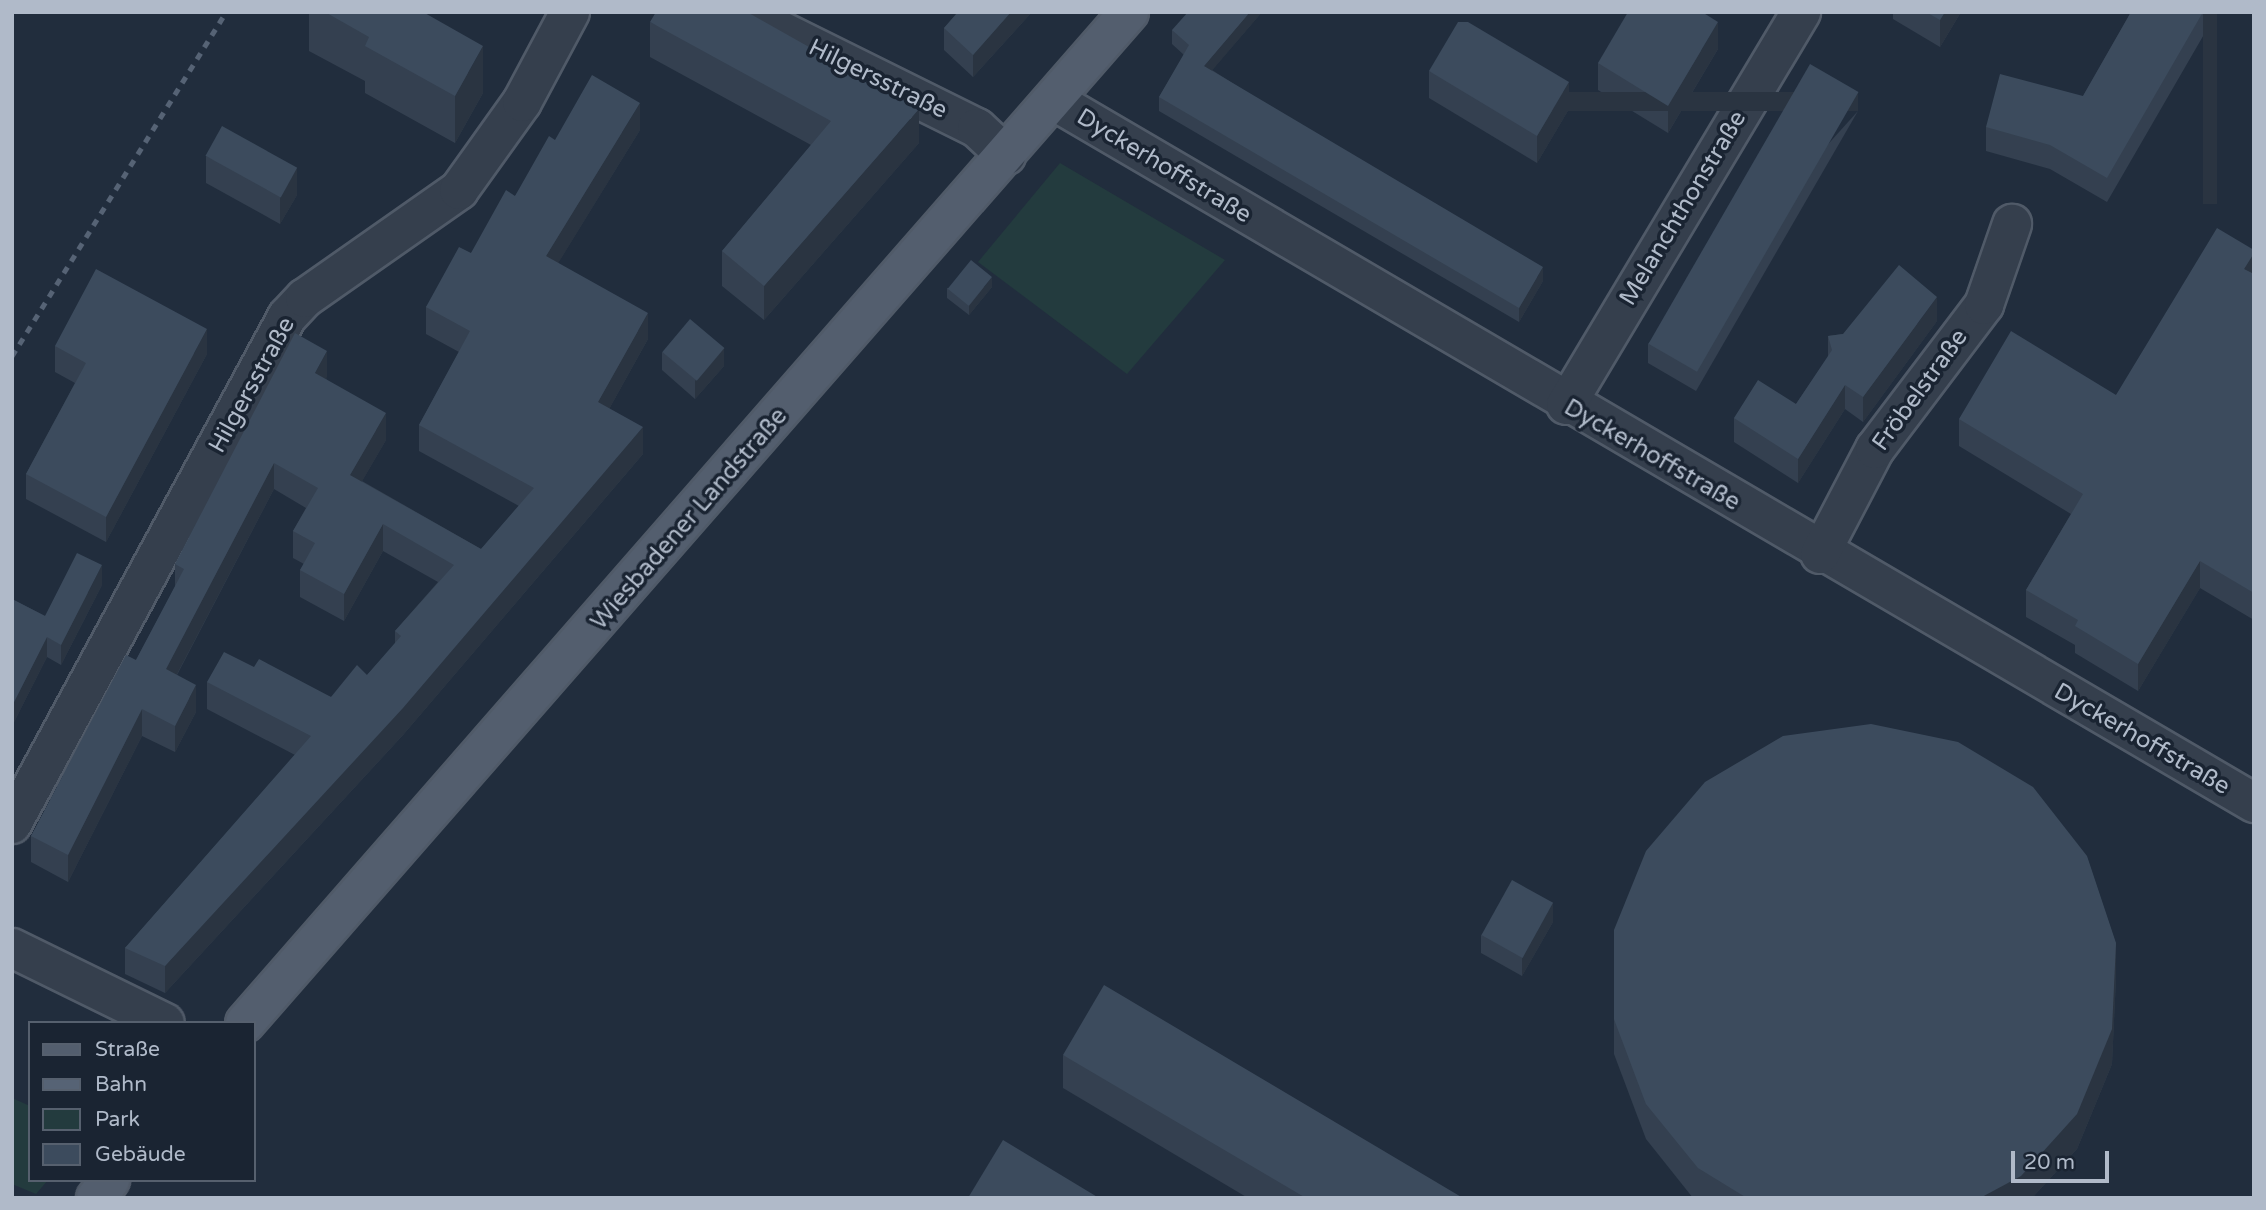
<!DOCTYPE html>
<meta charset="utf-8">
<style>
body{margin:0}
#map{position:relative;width:2266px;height:1210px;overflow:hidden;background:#212d3d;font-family:"Varela Round",sans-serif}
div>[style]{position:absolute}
.green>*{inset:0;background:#233b3e}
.roads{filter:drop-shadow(2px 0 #505a68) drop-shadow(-2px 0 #505a68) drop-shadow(0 2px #505a68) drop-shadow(0 -2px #505a68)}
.minor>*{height:38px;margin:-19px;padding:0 19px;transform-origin:19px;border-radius:19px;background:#353f4d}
.major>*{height:38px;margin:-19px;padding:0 19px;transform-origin:19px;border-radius:19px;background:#535e6e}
.rail>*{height:5px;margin-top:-2.5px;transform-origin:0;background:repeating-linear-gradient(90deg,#566375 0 7px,transparent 0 14px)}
.wall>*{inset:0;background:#344050}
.shaded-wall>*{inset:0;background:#2a3441;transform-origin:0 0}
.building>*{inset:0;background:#3c4b5d;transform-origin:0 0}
span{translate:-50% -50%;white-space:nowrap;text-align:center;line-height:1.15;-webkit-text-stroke:7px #1a2432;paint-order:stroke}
.street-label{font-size:24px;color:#b0bac9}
.frame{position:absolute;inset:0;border:14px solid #b0bac9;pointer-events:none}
.legend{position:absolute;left:28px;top:1021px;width:228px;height:161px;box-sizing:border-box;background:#1a2432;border:2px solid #56606e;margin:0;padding:9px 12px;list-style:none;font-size:21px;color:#b0bac9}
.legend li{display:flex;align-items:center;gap:14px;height:35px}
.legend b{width:35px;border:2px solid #56606e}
.scale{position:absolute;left:2011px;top:1151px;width:98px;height:32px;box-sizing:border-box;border:4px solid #b0bac9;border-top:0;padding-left:9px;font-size:21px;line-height:24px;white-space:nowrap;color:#b0bac9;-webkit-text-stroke:5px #1a2432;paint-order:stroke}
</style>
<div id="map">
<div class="green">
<div style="clip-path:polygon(1060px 163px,1225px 260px,1127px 374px,978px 262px)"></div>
<div style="clip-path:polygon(12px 1098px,30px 1106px,30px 1180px,48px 1180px,36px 1194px,12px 1184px)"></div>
</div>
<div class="roads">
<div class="minor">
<div style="left:743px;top:12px;width:261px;rotate:26.4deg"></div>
<div style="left:977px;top:128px;width:40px;rotate:43deg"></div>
<div style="left:1053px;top:100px;width:1392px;rotate:30.34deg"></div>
<div style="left:1566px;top:405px;width:458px;rotate:-59.1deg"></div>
<div style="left:1820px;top:554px;width:119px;rotate:-62.4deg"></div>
<div style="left:1875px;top:449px;width:181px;rotate:-52.9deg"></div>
<div style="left:1984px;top:305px;width:86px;rotate:-70.9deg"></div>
<div style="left:12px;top:824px;width:577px;rotate:-61.52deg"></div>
<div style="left:287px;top:317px;width:26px;rotate:-47deg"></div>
<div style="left:305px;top:298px;width:188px;rotate:-35deg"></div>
<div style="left:459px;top:190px;width:108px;rotate:-54.4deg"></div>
<div style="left:522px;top:102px;width:102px;rotate:-61.9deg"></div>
<div style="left:12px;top:948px;width:170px;rotate:26.1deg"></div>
</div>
<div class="major">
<div style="left:245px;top:1023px;width:1343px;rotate:-48.83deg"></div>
<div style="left:96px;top:1198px;width:23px;rotate:-52deg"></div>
</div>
</div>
<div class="rail">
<div style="left:12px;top:356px;width:405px;rotate:-58.1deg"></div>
</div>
<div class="wall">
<div style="clip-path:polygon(309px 12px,423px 12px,483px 93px,455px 143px,365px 93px,365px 81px,309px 51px)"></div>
<div style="clip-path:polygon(954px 12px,1032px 12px,973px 77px,944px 50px,944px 28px,957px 13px)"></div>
<div style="clip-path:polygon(1262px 12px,1212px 70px,1543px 281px,1519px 322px,1159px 111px,1159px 97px,1184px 55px,1172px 44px,1172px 30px)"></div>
<div style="clip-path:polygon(1893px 12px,1961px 12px,1940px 47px,1893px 19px)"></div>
<div style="clip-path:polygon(2131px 12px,2217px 12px,2107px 202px,2050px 169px,1986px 151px,1986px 127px,2083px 96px)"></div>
<div style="clip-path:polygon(650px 22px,919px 143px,764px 320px,722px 286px,722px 251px,811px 145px,650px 57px)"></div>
<div style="clip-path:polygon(1718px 49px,1668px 133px,1598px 90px,1598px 63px)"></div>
<div style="clip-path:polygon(1429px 71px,1569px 109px,1537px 163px,1429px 98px)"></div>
<div style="clip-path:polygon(1858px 111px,1696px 391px,1648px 363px,1648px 344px)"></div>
<div style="clip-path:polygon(640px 130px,558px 263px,648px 339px,609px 409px,643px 454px,403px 735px,165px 993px,125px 974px,125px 948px,295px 755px,207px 709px,207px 682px,254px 667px,331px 697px,367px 675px,395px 644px,395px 631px,438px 582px,383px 551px,344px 621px,300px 597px,300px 570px,304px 564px,293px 558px,293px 531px,306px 508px,274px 489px,177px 675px,196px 712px,175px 752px,142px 736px,68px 882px,31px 862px,31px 836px,136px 660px,175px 587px,175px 564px,327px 377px,326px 379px,386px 440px,362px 481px,481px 549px,519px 506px,419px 451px,419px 425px,459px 352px,426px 334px,426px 307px,471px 253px,515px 196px,555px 140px)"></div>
<div style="clip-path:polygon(206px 156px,297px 195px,280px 224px,206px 183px)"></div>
<div style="clip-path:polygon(2254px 250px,2254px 620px,2200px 588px,2138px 691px,2075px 653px,2075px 645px,2026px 617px,2026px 590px,2071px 514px,1959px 446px,1959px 419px,2116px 395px)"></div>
<div style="clip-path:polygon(992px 287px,969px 315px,947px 298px,947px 288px)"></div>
<div style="clip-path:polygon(1937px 321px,1863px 422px,1845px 409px,1798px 483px,1734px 442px,1734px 418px,1796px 404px,1828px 357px,1828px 336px)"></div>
<div style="clip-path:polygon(55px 346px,207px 354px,106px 542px,26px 499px,26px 474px,75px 383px,55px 372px)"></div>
<div style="clip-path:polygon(662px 352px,724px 366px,695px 399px,662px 370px)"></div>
<div style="clip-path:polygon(102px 585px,61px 665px,47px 657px,12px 726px,12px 599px,45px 616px)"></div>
<div style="clip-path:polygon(1553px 922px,1522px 976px,1481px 953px,1481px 935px)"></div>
<div style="clip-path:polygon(1614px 930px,2116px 978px,2112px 1064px,2077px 1149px,2032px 1198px,1693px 1198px,1646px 1139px,1614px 1054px)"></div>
<div style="clip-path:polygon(1063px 1055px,1463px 1198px,1248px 1198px,1063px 1088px)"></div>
</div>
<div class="shaded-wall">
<div style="clip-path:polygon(1011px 12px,1032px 12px,973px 77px,973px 55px)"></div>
<div style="clip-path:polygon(1250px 12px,1262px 12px,1204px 80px,1204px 66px)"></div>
<div style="clip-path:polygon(1945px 12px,1961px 12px,1940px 47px,1940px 20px)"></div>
<div style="left:2203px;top:12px;width:14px;height:192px"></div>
<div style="clip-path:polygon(1718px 22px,1718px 49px,1668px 133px,1668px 106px)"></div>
<div style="clip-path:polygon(483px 46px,483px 93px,455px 143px,455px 96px)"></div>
<div style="clip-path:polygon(1569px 82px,1569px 109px,1537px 163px,1537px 136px)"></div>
<div style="left:1858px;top:92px;width:19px;height:323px;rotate:90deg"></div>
<div style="clip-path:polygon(640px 103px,640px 130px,546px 283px,546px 256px)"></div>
<div style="clip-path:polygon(919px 109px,919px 143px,764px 320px,764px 286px)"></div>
<div style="clip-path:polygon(297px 168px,297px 195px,280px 224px,280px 197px)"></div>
<div style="clip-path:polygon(2254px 253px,2254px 280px,2244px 269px)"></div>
<div style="clip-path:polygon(1543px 267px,1543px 281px,1519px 322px,1519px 308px)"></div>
<div style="clip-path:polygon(992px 277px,992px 287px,969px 315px,969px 306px)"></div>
<div style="clip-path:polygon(1937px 297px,1937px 321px,1863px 422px,1863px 397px)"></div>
<div style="clip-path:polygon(648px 313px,648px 339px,598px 429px,598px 402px)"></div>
<div style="clip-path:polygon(207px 329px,207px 354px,106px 542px,106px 517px)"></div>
<div style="clip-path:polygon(724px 348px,724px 366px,695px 399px,695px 381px)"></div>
<div style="clip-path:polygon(327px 351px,327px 377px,315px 399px,315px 373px)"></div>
<div style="clip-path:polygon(1845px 385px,1845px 409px,1798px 483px,1798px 459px)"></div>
<div style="clip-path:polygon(386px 413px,386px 440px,350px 502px,350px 475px)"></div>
<div style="clip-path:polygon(643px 427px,643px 454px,403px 735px,165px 993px,165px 966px)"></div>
<div style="clip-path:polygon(274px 463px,274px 489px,166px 695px,166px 669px)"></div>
<div style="clip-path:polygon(383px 524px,383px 551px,344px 621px,344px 594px)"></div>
<div style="clip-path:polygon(2200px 561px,2200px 588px,2138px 691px,2138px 664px)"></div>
<div style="clip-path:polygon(102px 565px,102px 585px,61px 665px,61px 645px)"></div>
<div style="clip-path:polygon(47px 637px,47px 657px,12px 726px,12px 706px)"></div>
<div style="clip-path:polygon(196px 685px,196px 712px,175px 752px,175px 726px)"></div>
<div style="clip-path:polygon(142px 709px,142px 736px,68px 882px,68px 855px)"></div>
<div style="clip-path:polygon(1553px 903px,1553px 922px,1522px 976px,1522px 957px)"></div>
<div style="clip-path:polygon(2116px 943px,2116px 978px,2112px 1064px,2077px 1149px,2032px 1198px,1980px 1198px)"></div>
</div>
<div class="building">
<div style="clip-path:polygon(325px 12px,423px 12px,483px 46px,455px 96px,365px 46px,369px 37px)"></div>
<div style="clip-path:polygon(656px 12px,747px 12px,919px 109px,764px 286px,722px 251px,831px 121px,650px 22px)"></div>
<div style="clip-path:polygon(958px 12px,1011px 12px,973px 55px,944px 28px)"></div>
<div style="clip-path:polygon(1188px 12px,1250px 12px,1204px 66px,1543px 267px,1519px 308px,1159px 97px,1189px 45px,1172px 30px)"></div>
<div style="clip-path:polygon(1628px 12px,1702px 12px,1718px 22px,1668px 106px,1598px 63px)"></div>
<div style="clip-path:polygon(1926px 12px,1945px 12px,1940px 20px)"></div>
<div style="clip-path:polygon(2131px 12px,2203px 12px,2107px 178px,2050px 145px,1986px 127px,2000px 74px,2083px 96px)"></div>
<div style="clip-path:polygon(1458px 22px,1468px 22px,1569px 82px,1537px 136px,1429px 71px)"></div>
<div style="left:1810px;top:64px;width:56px;height:323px;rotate:30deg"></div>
<div style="clip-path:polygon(592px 75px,640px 103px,546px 256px,648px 313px,598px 402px,643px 427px,403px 708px,165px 966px,125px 948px,311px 736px,207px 682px,224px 652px,254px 667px,259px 659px,331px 697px,357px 665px,367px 675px,401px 636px,395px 631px,454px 565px,383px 524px,344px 594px,300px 570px,315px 543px,293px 531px,318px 488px,274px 463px,166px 669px,196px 685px,175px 726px,142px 709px,68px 855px,31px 836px,126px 655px,136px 660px,184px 569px,175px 564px,295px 333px,327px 351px,315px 373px,386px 413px,350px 475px,481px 549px,534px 488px,419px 425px,470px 331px,426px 307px,459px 247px,471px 253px,506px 190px,515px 196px,549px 136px,555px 140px)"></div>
<div style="left:222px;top:126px;width:86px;height:34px;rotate:29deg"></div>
<div style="clip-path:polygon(2217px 228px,2254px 250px,2254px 253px,2244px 269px,2254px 274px,2254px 593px,2200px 561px,2138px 664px,2075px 626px,2078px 620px,2026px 590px,2083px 494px,1959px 419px,2011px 331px,2116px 395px)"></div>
<div style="left:971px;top:260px;width:27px;height:37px;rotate:39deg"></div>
<div style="clip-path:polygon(1899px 265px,1937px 297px,1863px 397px,1845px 385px,1798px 459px,1734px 418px,1758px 380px,1796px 404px,1832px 350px,1828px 336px,1843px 334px)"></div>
<div style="clip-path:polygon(96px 269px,207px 329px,106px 517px,26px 474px,86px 363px,55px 346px)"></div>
<div style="left:690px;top:319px;width:45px;height:43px;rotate:40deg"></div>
<div style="clip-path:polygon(77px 553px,102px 565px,61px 645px,47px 637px,12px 706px,12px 599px,45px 616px)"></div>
<div style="clip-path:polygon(1871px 724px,1958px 742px,2033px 787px,2087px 856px,2116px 943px,2112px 1029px,2077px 1114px,2021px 1176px,1980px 1198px,1747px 1198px,1698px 1168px,1646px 1104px,1614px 1019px,1614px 930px,1646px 851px,1705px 782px,1783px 736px)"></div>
<div style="left:1512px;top:880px;width:47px;height:63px;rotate:29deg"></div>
<div style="clip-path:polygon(1104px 985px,1463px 1198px,1306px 1198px,1063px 1055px)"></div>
<div style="clip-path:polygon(1003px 1140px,1099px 1198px,968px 1198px)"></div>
</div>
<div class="street-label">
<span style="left:878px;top:79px;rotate:26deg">Hilgersstraße</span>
<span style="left:1164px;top:166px;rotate:31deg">Dyckerhoffstraße</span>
<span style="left:1683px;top:208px;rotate:-59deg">Melanchthonstraße</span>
<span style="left:252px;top:385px;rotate:-61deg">Hilgersstraße</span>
<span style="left:1920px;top:390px;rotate:-54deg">Fröbelstraße</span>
<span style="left:1652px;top:455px;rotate:30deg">Dyckerhoffstraße</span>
<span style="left:689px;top:519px;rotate:-49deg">Wiesbadener Landstraße</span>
<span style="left:2142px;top:739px;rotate:30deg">Dyckerhoffstraße</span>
</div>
<div class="frame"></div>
<ul class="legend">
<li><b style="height:9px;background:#535e6e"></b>Straße</li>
<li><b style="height:9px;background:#566375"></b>Bahn</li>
<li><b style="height:19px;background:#233b3e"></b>Park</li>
<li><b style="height:19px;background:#3c4b5d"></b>Gebäude</li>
</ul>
<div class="scale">20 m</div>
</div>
